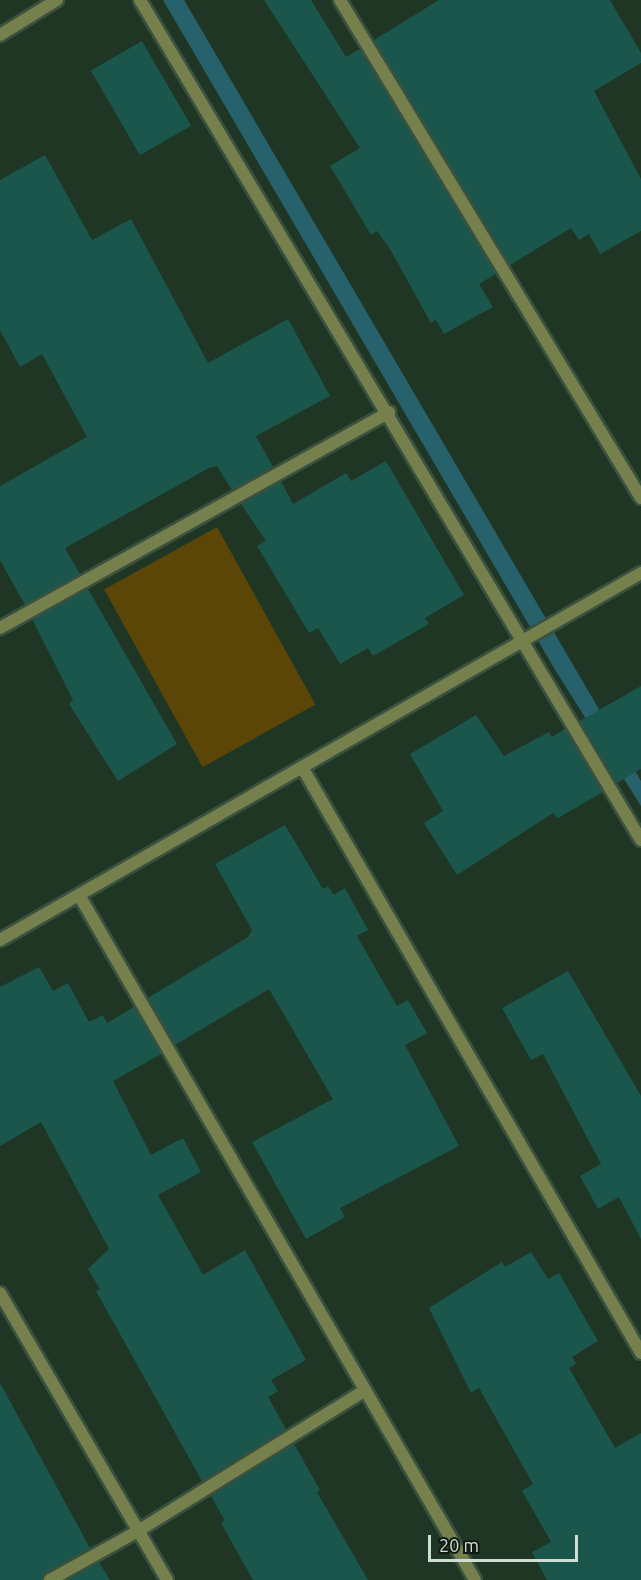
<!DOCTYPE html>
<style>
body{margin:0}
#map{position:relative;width:641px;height:1580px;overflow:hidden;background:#1f3624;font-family:Ubuntu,sans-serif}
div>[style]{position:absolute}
.green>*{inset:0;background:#5b4608;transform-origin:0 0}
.water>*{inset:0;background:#27626c}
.building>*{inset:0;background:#1b564c;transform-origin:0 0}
.roads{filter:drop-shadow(2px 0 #3b5140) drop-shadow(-2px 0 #3b5140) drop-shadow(0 2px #3b5140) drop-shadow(0 -2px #3b5140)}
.minor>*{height:12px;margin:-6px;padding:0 6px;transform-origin:6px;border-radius:6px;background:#75804d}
span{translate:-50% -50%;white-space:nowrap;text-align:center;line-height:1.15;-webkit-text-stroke:4.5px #111a12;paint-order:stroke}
.scale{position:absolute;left:428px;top:1535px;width:150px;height:27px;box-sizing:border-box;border:3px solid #d0ddd2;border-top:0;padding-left:8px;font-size:18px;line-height:21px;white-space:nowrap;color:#d0ddd2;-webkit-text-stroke:4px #111a12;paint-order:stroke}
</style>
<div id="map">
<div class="green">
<div style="left:217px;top:527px;width:203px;height:129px;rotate:61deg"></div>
</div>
<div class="water">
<div style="clip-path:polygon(163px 0,184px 0,641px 781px,641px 806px,557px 673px)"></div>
</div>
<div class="building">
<div style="clip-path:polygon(264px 0,311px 0,346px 57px,360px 49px,496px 274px,479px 284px,493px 307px,444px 334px,436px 320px,431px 323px,390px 249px,377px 231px,371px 235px,330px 166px,360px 148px)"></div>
<div style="clip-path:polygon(439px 0,610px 0,641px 53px,641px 63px,594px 91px,641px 179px,641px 231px,600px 254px,589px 234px,579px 240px,571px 228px,510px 265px,374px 40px)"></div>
<div style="left:142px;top:41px;width:98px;height:59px;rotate:60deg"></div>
<div style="clip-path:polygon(45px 155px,92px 240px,131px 219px,208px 363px,288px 319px,330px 396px,256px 436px,273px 467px,232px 490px,217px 466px,209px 468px,139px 507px,65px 548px,80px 574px,25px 605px,0 560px,0 486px,87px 437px,42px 354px,20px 367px,0 330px,0 180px)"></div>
<div style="clip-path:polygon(386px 461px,464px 595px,425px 618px,429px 624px,373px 656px,368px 648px,340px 664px,318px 628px,309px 633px,257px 546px,266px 541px,241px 504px,281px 481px,293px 504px,346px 473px,351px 481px)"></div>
<div style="clip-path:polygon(88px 589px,177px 744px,118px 781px,69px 704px,73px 700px,32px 619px)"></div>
<div style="clip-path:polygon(641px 686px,641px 769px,617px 783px,580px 721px)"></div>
<div style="clip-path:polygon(476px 715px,504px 756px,549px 732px,552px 737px,565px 729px,603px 792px,558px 818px,553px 813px,457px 875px,424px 823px,443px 811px,410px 754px)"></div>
<div style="clip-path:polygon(285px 825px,323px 889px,328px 886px,334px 895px,345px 888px,368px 930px,357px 936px,397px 1006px,408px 1000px,427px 1033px,405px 1045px,459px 1146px,340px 1208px,345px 1217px,306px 1239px,252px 1142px,333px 1099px,269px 989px,175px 1045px,148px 998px,248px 937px,252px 930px,215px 864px)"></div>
<div style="clip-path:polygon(39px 967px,53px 991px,68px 983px,89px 1022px,103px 1015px,107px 1023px,134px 1007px,161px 1054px,113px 1081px,151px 1155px,183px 1138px,201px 1172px,158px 1195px,203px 1275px,245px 1250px,306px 1360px,271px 1380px,278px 1391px,268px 1397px,286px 1429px,202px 1481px,96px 1291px,100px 1289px,88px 1269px,109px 1249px,41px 1122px,0 1146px,0 987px)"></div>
<div style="clip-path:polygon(568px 971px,641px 1096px,641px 1239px,619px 1197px,598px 1209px,580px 1176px,601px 1164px,543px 1054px,531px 1060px,502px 1008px)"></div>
<div style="clip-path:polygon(531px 1252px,548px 1279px,559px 1273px,598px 1341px,572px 1357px,576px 1364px,569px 1368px,615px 1448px,641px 1433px,641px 1580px,547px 1580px,532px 1552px,551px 1542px,522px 1491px,533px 1484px,479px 1388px,471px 1393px,429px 1308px,502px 1262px,505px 1267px)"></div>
<div style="clip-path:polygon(0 1383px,90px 1548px,46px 1573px,42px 1580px,0 1580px)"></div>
<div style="clip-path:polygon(294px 1444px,320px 1490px,317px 1492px,368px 1580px,253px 1580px,221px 1523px,225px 1521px,211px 1496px)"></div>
<div style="clip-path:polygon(99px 1562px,110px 1580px,67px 1580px)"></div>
</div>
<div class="roads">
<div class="minor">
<div style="left:140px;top:0;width:978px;rotate:59.19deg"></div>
<div style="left:340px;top:0;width:582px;rotate:58.85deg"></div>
<div style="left:0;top:35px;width:67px;rotate:-31.6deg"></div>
<div style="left:0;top:628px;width:445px;rotate:-29deg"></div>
<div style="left:302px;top:767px;width:677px;rotate:59.95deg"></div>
<div style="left:79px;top:895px;width:791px;rotate:59.97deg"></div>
<div style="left:0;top:940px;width:739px;rotate:-29.79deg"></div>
<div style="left:0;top:1293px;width:332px;rotate:59.8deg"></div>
<div style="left:50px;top:1580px;width:101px;rotate:-29.1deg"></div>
<div style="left:138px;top:1531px;width:267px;rotate:-31.8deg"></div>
</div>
</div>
<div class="scale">20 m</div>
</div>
